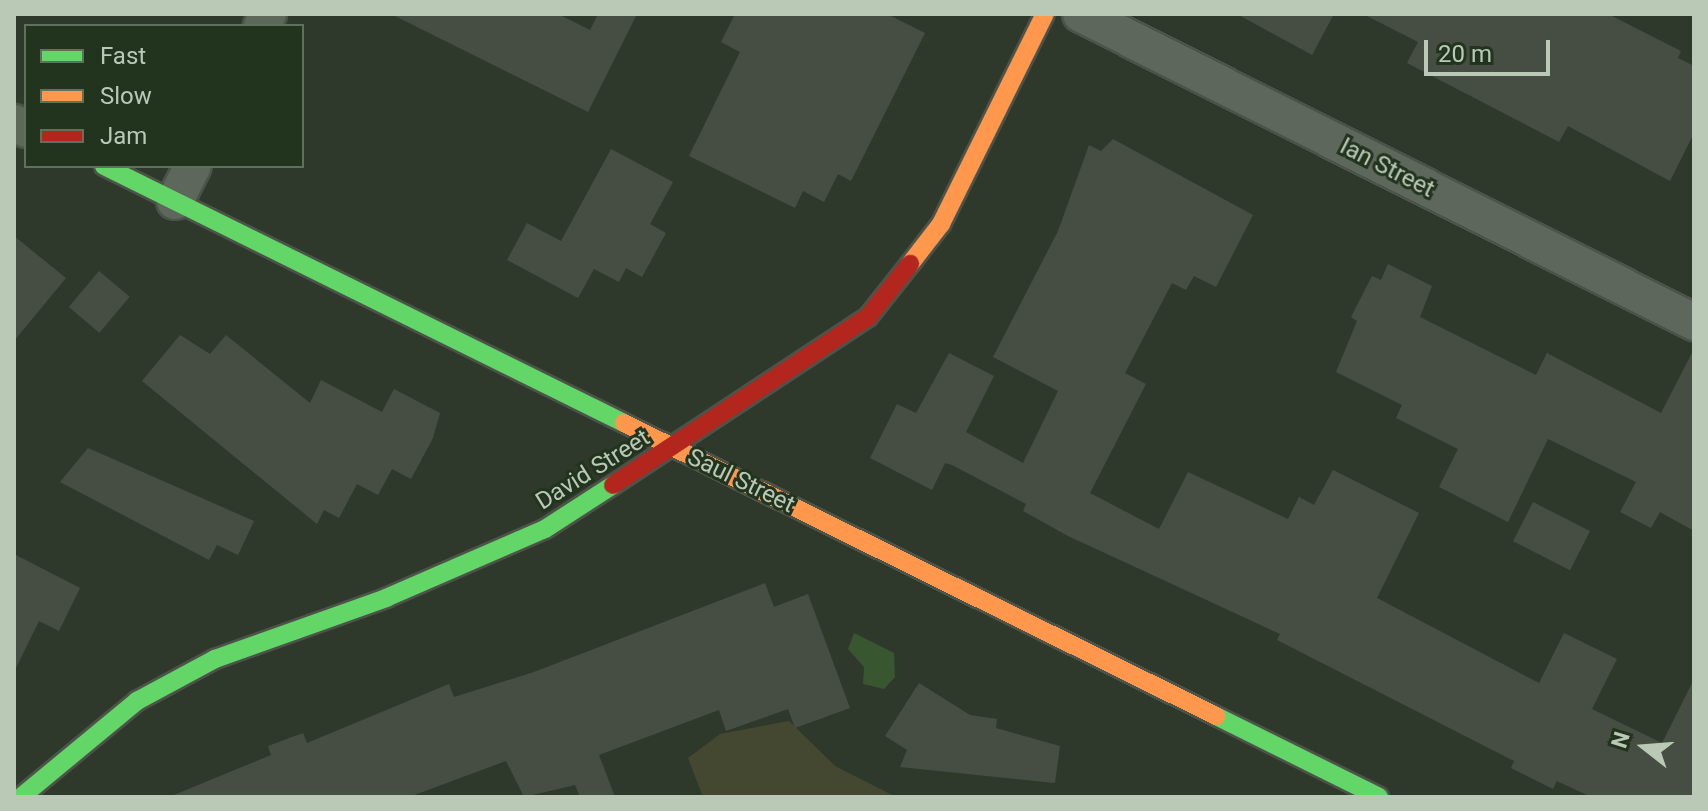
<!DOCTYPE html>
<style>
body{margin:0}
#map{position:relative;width:1708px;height:811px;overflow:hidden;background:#2f392b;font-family:Roboto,sans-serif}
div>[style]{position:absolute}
.green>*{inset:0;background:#454831}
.water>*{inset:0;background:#38562f}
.building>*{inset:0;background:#464e43;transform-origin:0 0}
.roads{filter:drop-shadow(2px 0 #4c5349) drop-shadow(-2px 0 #4c5349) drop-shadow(0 2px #4c5349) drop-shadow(0 -2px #4c5349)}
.street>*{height:36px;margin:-18px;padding:0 18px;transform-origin:18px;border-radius:18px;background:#5e675b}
.fast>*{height:18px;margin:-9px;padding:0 9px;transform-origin:9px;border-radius:9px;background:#63d668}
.slow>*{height:18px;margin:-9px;padding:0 9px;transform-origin:9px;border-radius:9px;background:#ff974d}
.jam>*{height:18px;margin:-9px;padding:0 9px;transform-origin:9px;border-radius:9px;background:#b3261e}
span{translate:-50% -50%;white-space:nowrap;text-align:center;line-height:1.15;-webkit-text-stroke:6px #23341e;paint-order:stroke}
.street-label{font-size:24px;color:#bac9b6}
.frame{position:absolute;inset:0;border:16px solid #bac9b6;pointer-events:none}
.legend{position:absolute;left:24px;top:24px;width:280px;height:144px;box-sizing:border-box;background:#23341e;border:2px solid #5f705b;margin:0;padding:10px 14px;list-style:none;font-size:24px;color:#bac9b6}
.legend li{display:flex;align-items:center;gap:16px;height:40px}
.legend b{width:40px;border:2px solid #5f705b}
.north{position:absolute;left:1604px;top:707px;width:80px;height:80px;-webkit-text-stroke:6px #23341e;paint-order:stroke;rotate:287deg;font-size:22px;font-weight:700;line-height:32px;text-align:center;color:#bac9b6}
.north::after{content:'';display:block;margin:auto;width:28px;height:36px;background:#bac9b6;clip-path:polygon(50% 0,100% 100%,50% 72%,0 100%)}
.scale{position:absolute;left:1424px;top:40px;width:126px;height:36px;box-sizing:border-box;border:4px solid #bac9b6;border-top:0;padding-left:10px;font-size:24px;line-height:28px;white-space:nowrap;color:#bac9b6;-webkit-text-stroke:6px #23341e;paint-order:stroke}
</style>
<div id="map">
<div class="green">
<div style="clip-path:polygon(789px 721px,835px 766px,896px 797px,703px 797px,688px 758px,720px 734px)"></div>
</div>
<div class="water">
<div style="clip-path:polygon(854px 633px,894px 653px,895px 677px,884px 689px,863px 684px,864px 667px,848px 649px)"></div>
</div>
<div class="building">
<div style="clip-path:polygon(391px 14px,558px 14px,590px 30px,598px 14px,637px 14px,588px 112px)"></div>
<div style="clip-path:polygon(735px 14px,887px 14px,925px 33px,851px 181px,838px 174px,824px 202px,803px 191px,795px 208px,689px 156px,740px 52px,721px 42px)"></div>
<div style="clip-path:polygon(1237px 14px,1334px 14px,1312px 55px)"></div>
<div style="clip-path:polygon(1363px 14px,1608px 14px,1681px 51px,1678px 58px,1694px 66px,1694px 133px,1670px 181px,1568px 126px,1559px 142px,1407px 63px,1418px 42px)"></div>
<div style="clip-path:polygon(1113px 139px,1253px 215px,1216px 287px,1194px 276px,1186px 290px,1172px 283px,1125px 373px,1146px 384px,1090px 493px,1159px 529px,1188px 472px,1288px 519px,1299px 497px,1314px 505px,1333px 470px,1419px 513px,1377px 598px,1539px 683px,1564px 633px,1617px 659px,1592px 709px,1662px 743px,1694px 679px,1694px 797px,1591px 797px,1557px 781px,1553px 789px,1511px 768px,1514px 761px,1277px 640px,1280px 634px,1068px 536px,1023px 511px,1026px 504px,952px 465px,945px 463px,932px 490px,870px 458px,897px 404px,916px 413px,949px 353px,994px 376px,966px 432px,1023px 463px,1058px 391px,993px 357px,1058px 231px,1089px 145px,1101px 151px)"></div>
<div style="clip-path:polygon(611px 149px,673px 182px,650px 224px,666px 233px,642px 277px,626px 268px,619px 282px,594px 269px,578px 298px,507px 260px,527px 223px,561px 241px)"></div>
<div style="clip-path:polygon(14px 236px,66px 278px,14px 341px)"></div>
<div style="clip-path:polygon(1388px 264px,1432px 286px,1420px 317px,1536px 375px,1547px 353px,1661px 413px,1694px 349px,1694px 531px,1660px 512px,1651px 528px,1620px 512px,1636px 482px,1548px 439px,1508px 522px,1439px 487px,1458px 449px,1396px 418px,1402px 405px,1336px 372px,1357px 321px,1351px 317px,1372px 276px,1381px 280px)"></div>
<div style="left:99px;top:271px;width:40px;height:47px;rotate:40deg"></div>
<div style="clip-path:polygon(180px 335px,210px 354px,226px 335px,310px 403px,321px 380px,382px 412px,394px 389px,440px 413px,433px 438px,411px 479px,392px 469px,378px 495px,357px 484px,339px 518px,324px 510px,317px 524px,142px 381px)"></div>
<div style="clip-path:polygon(88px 448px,254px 521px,238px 555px,217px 545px,209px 560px,60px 482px)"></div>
<div style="left:1533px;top:502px;width:64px;height:44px;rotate:27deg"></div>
<div style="clip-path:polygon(14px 554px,80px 588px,59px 631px,39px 621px,14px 672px)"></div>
<div style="clip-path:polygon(765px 583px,774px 607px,808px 594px,850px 708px,795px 728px,788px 709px,726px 731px,719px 710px,599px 755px,615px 797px,580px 797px,575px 785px,524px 797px,506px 761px,409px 797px,169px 797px,271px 755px,268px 746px,303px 733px,307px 743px,449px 684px,454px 697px,534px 672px)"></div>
<div style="clip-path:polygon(919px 683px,970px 715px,997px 719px,996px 728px,1060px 746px,1055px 783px,900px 767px,907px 750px,885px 736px)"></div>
</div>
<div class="roads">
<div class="street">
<div style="left:1081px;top:14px;width:686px;rotate:26.68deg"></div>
<div style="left:262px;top:26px;width:13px;rotate:-63deg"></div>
<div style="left:14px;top:123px;width:13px;rotate:27deg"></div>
<div style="left:175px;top:201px;width:39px;rotate:-63deg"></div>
</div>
<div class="fast">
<div style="left:104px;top:166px;width:580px;rotate:26.3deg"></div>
<div style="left:1216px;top:716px;width:182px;rotate:26.4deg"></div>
<div style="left:21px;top:797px;width:151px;rotate:-39.6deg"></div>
<div style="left:137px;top:701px;width:89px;rotate:-28.3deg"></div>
<div style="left:215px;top:659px;width:182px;rotate:-19.6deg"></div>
<div style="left:386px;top:598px;width:173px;rotate:-23.5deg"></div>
<div style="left:545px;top:529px;width:81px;rotate:-32.9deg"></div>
</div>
<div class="slow">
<div style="left:910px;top:264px;width:51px;rotate:-52.2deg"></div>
<div style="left:941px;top:224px;width:234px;rotate:-63.7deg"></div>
<div style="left:624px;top:423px;width:661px;rotate:26.33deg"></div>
</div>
<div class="jam">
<div style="left:613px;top:485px;width:305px;rotate:-33.4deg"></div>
<div style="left:868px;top:317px;width:68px;rotate:-51.6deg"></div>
</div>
</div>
<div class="street-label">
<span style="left:1387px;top:168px;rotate:27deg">Ian Street</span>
<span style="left:593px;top:470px;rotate:-32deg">David Street</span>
<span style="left:741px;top:481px;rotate:26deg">Saul Street</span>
</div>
<div class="frame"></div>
<ul class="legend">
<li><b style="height:10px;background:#63d668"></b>Fast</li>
<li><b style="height:10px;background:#ff974d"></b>Slow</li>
<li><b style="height:10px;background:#b3261e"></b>Jam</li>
</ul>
<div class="north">N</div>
<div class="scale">20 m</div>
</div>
